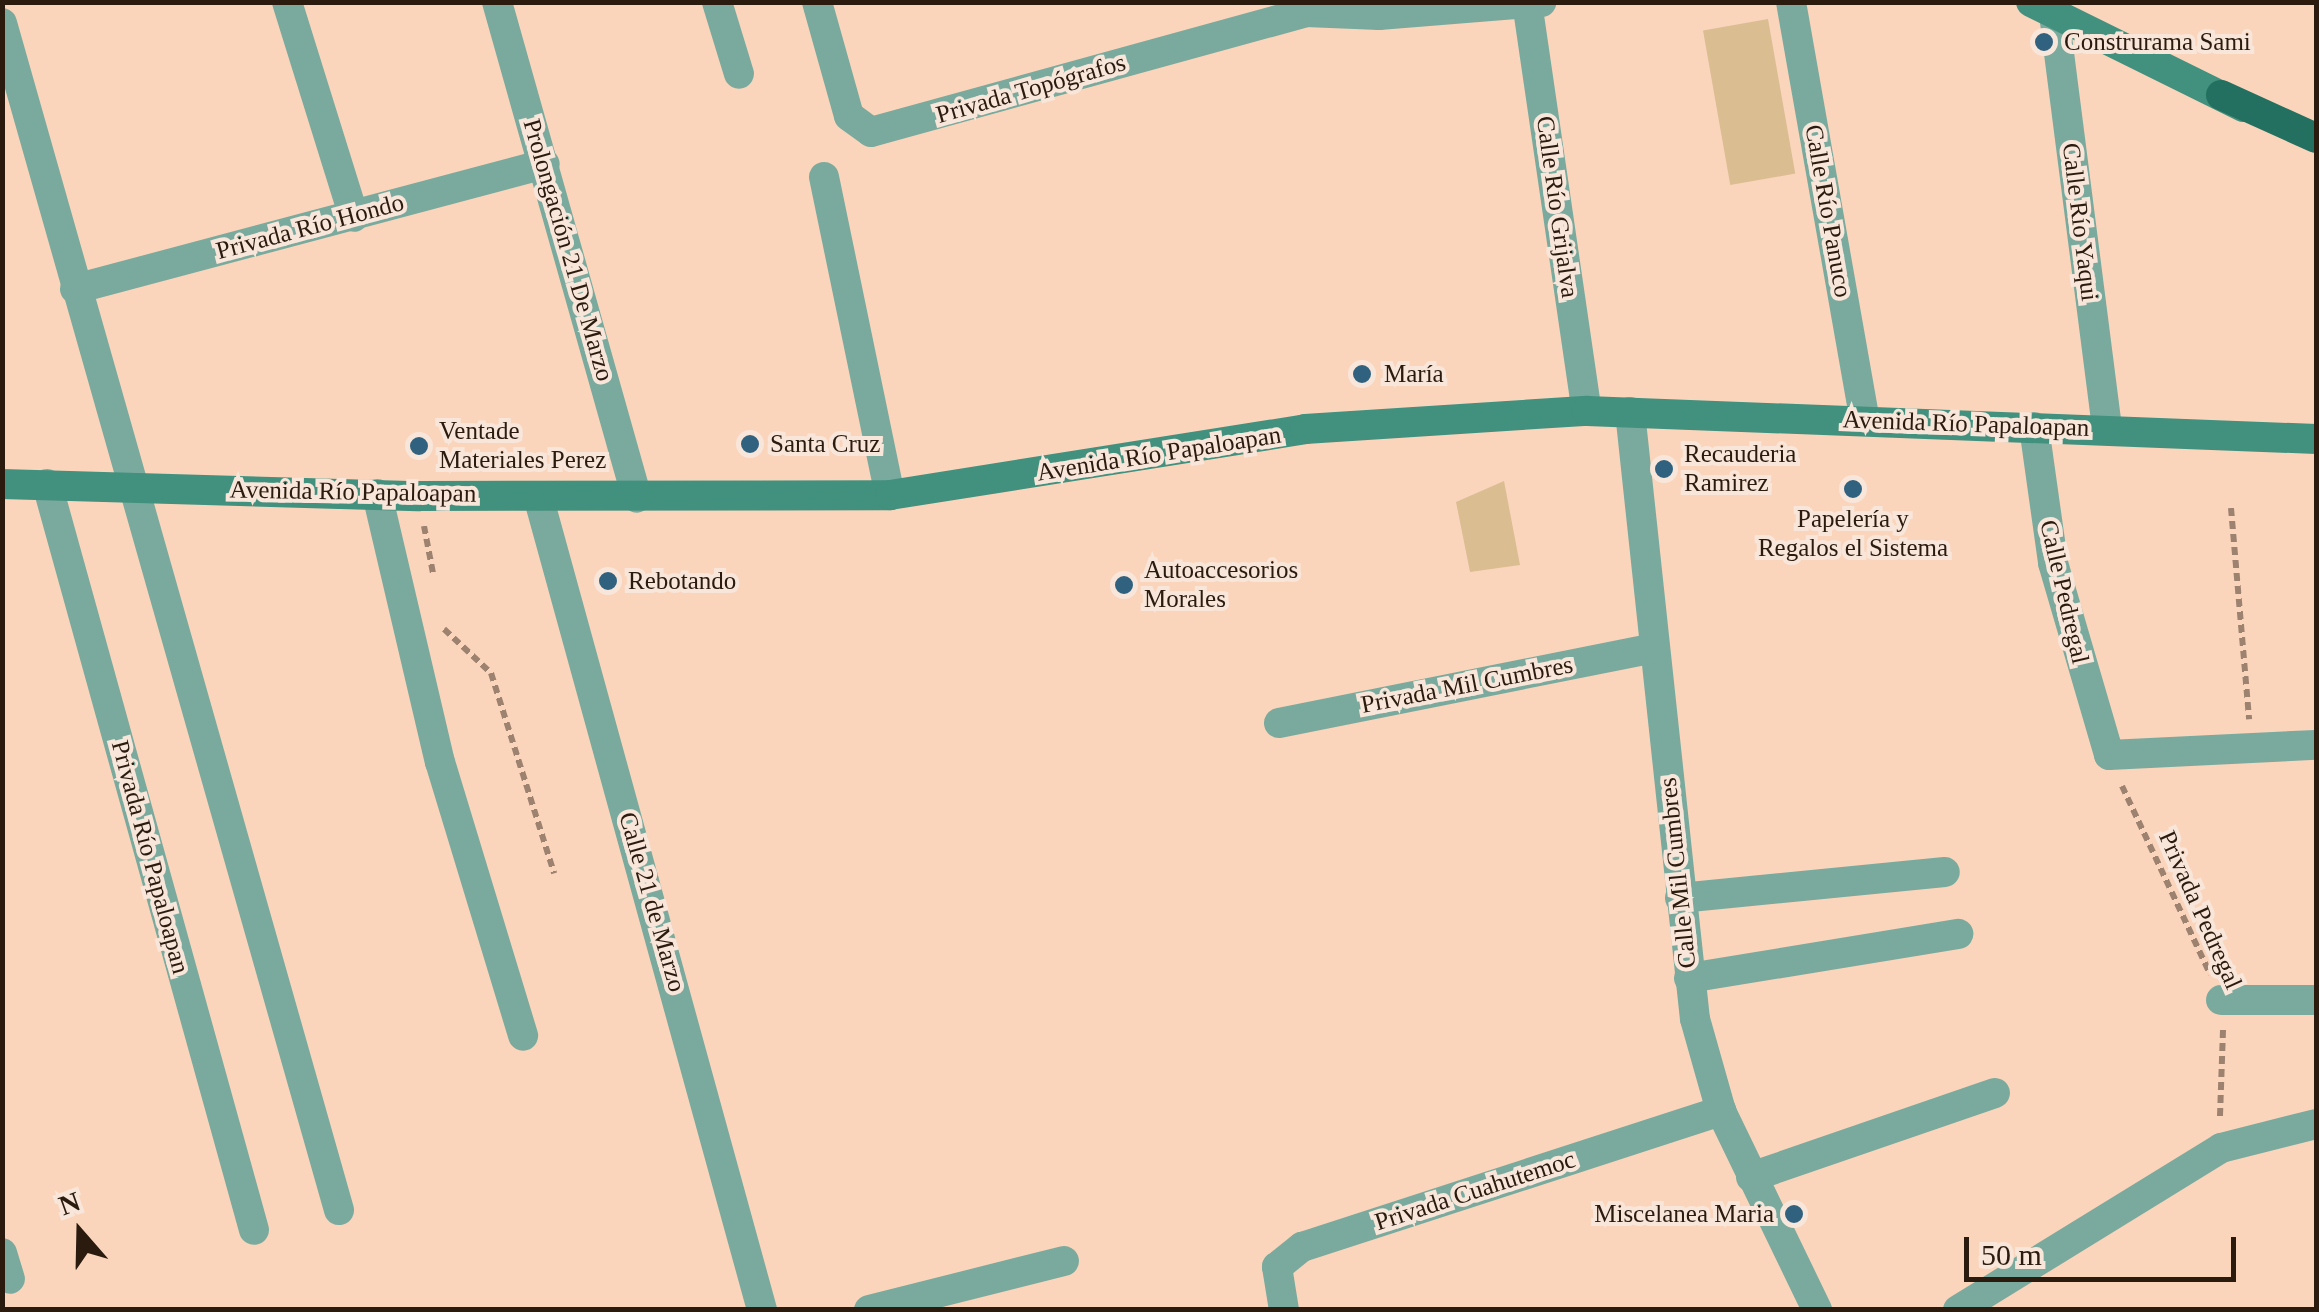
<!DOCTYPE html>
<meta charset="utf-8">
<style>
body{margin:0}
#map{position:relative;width:2319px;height:1312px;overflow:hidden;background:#fad5bc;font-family:"Times New Roman",serif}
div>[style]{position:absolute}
.building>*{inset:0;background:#dbbd92;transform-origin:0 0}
.path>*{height:6px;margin-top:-3px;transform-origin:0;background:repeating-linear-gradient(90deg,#9d826f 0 8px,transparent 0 13px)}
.minor>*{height:30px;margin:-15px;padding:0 15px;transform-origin:15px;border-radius:15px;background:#7aaa9d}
.secondary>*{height:30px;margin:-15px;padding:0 15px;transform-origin:15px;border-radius:15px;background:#42907e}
.trunk>*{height:30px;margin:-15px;padding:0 15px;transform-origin:15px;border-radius:15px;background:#247060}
.dots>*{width:28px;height:28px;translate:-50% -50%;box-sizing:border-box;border:5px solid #f9e6da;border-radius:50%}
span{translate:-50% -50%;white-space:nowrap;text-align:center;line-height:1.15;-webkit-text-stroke:8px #f9e6da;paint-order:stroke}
.poi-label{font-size:25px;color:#2b1b0f}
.left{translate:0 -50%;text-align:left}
.right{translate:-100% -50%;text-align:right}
.street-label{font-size:25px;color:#2b1b0f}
.frame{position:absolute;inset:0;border:5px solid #2b1b0f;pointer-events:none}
.north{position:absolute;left:30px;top:1182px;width:100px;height:100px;-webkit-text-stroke:8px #f9e6da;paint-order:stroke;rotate:340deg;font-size:28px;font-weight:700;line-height:40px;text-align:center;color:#2b1b0f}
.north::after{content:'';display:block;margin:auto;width:35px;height:45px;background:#2b1b0f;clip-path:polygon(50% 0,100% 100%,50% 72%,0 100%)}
.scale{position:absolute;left:1964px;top:1237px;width:272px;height:45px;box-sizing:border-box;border:5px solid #2b1b0f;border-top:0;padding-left:12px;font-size:30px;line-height:35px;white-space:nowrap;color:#2b1b0f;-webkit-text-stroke:8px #f9e6da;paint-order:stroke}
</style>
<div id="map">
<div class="building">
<div style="left:1768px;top:19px;width:157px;height:66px;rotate:80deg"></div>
<div style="clip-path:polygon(1504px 481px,1520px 565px,1470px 572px,1456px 502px)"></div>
</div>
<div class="path">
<div style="left:2231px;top:508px;width:212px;rotate:85.1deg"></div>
<div style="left:424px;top:526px;width:48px;rotate:79.2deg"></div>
<div style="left:444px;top:629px;width:64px;rotate:43.1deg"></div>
<div style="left:491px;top:673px;width:210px;rotate:72.5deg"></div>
<div style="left:2122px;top:786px;width:208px;rotate:64.9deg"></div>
<div style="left:2220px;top:1116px;width:87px;rotate:-88deg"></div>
</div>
<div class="minor">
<div style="left:287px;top:2px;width:225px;rotate:72.7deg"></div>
<div style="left:497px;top:2px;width:515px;rotate:74.24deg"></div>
<div style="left:717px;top:2px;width:75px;rotate:73deg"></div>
<div style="left:817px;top:2px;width:118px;rotate:74.3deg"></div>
<div style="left:849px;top:116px;width:27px;rotate:36deg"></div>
<div style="left:871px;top:132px;width:451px;rotate:-15.4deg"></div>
<div style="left:1306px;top:12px;width:73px;rotate:2.4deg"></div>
<div style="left:1379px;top:15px;width:163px;rotate:-4.6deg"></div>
<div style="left:1527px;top:2px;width:413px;rotate:81.7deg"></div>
<div style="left:1791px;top:2px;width:424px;rotate:80deg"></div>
<div style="left:2054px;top:14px;width:419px;rotate:82.7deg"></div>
<div style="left:2px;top:23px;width:1234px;rotate:74.15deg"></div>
<div style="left:824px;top:177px;width:325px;rotate:78.3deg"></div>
<div style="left:75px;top:289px;width:486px;rotate:-14.9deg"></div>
<div style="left:1630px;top:412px;width:610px;rotate:83.89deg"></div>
<div style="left:1695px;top:1019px;width:96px;rotate:74.2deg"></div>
<div style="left:1721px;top:1111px;width:221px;rotate:64.2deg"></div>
<div style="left:2034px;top:427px;width:137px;rotate:82deg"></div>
<div style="left:2053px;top:563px;width:200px;rotate:73.7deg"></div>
<div style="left:2109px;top:755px;width:207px;rotate:-2.8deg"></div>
<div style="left:47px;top:484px;width:774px;rotate:74.49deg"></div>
<div style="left:377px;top:494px;width:275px;rotate:76.8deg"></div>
<div style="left:440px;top:762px;width:286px;rotate:73.1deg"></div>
<div style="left:538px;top:496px;width:844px;rotate:74.61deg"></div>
<div style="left:1279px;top:723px;width:383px;rotate:-11.3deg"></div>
<div style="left:1680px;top:898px;width:266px;rotate:-5.6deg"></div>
<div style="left:1689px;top:978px;width:273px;rotate:-9.3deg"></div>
<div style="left:2221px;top:1000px;width:95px"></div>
<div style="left:1751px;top:1177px;width:258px;rotate:-19deg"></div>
<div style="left:2px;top:1253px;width:27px;rotate:73deg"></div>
<div style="left:869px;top:1310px;width:201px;rotate:-14.1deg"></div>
<div style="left:1284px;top:1310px;width:44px;rotate:-99.2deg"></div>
<div style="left:1277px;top:1267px;width:32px;rotate:-39deg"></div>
<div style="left:1302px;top:1247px;width:441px;rotate:-18deg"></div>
<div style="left:1958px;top:1310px;width:309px;rotate:-31.6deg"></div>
<div style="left:2221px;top:1148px;width:98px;rotate:-14.2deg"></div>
</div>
<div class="secondary">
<div style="left:2031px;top:2px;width:237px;rotate:26.3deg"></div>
<div style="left:2px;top:484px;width:416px;rotate:1.7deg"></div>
<div style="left:418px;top:496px;width:472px;rotate:-0.1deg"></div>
<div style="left:890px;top:495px;width:420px;rotate:-9deg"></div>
<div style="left:1305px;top:429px;width:283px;rotate:-3.7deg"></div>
<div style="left:1587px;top:411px;width:730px;rotate:2.2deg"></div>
</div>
<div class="trunk">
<div style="left:2221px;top:95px;width:104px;rotate:24.4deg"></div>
</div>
<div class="dots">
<div style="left:2044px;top:42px;background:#30627f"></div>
<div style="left:1362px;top:374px;background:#30627f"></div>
<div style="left:750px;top:444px;background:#30627f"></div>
<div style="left:419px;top:446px;background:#30627f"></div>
<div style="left:1664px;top:469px;background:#30627f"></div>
<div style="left:1853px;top:489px;background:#30627f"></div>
<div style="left:608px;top:581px;background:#30627f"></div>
<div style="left:1124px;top:585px;background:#30627f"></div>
<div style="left:1794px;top:1214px;background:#30627f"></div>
</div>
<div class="poi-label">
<span class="left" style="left:2064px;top:42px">Construrama Sami</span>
<span class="left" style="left:1384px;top:374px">María</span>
<span class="left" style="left:439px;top:446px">Ventade<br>Materiales Perez</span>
<span class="left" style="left:770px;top:444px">Santa Cruz</span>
<span class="left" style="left:1684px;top:469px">Recauderia<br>Ramirez</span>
<span style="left:1853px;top:534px">Papelería y<br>Regalos el Sistema</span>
<span class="left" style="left:1144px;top:585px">Autoaccesorios<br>Morales</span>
<span class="left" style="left:628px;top:581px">Rebotando</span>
<span class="right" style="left:1774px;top:1214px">Miscelanea Maria</span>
</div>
<div class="street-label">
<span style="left:1031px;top:89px;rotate:-16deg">Privada Topógrafos</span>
<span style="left:1557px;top:207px;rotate:82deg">Calle Río Grijalva</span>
<span style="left:1828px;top:211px;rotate:80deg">Calle Río Panuco</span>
<span style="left:2080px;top:222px;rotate:83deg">Calle Río Yaqui</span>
<span style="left:310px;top:227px;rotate:-15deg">Privada Río Hondo</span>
<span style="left:568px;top:250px;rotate:74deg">Prolongación 21 De Marzo</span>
<span style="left:1966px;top:424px;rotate:2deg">Avenida Río Papaloapan</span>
<span style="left:1159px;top:454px;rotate:-9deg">Avenida Río Papaloapan</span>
<span style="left:353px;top:492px;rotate:1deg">Avenida Río Papaloapan</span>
<span style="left:2064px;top:592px;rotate:77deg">Calle Pedregal</span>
<span style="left:1467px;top:685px;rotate:-11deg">Privada Mil Cumbres</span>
<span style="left:150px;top:857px;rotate:75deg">Privada Río Papaloapan</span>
<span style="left:1678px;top:873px;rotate:-96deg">Calle Mil Cumbres</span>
<span style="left:652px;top:902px;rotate:74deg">Calle 21 de Marzo</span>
<span style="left:2200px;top:910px;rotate:66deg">Privada Pedregal</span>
<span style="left:1475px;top:1191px;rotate:-18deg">Privada Cuahutemoc</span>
</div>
<div class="frame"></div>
<div class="north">N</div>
<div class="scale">50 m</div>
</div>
